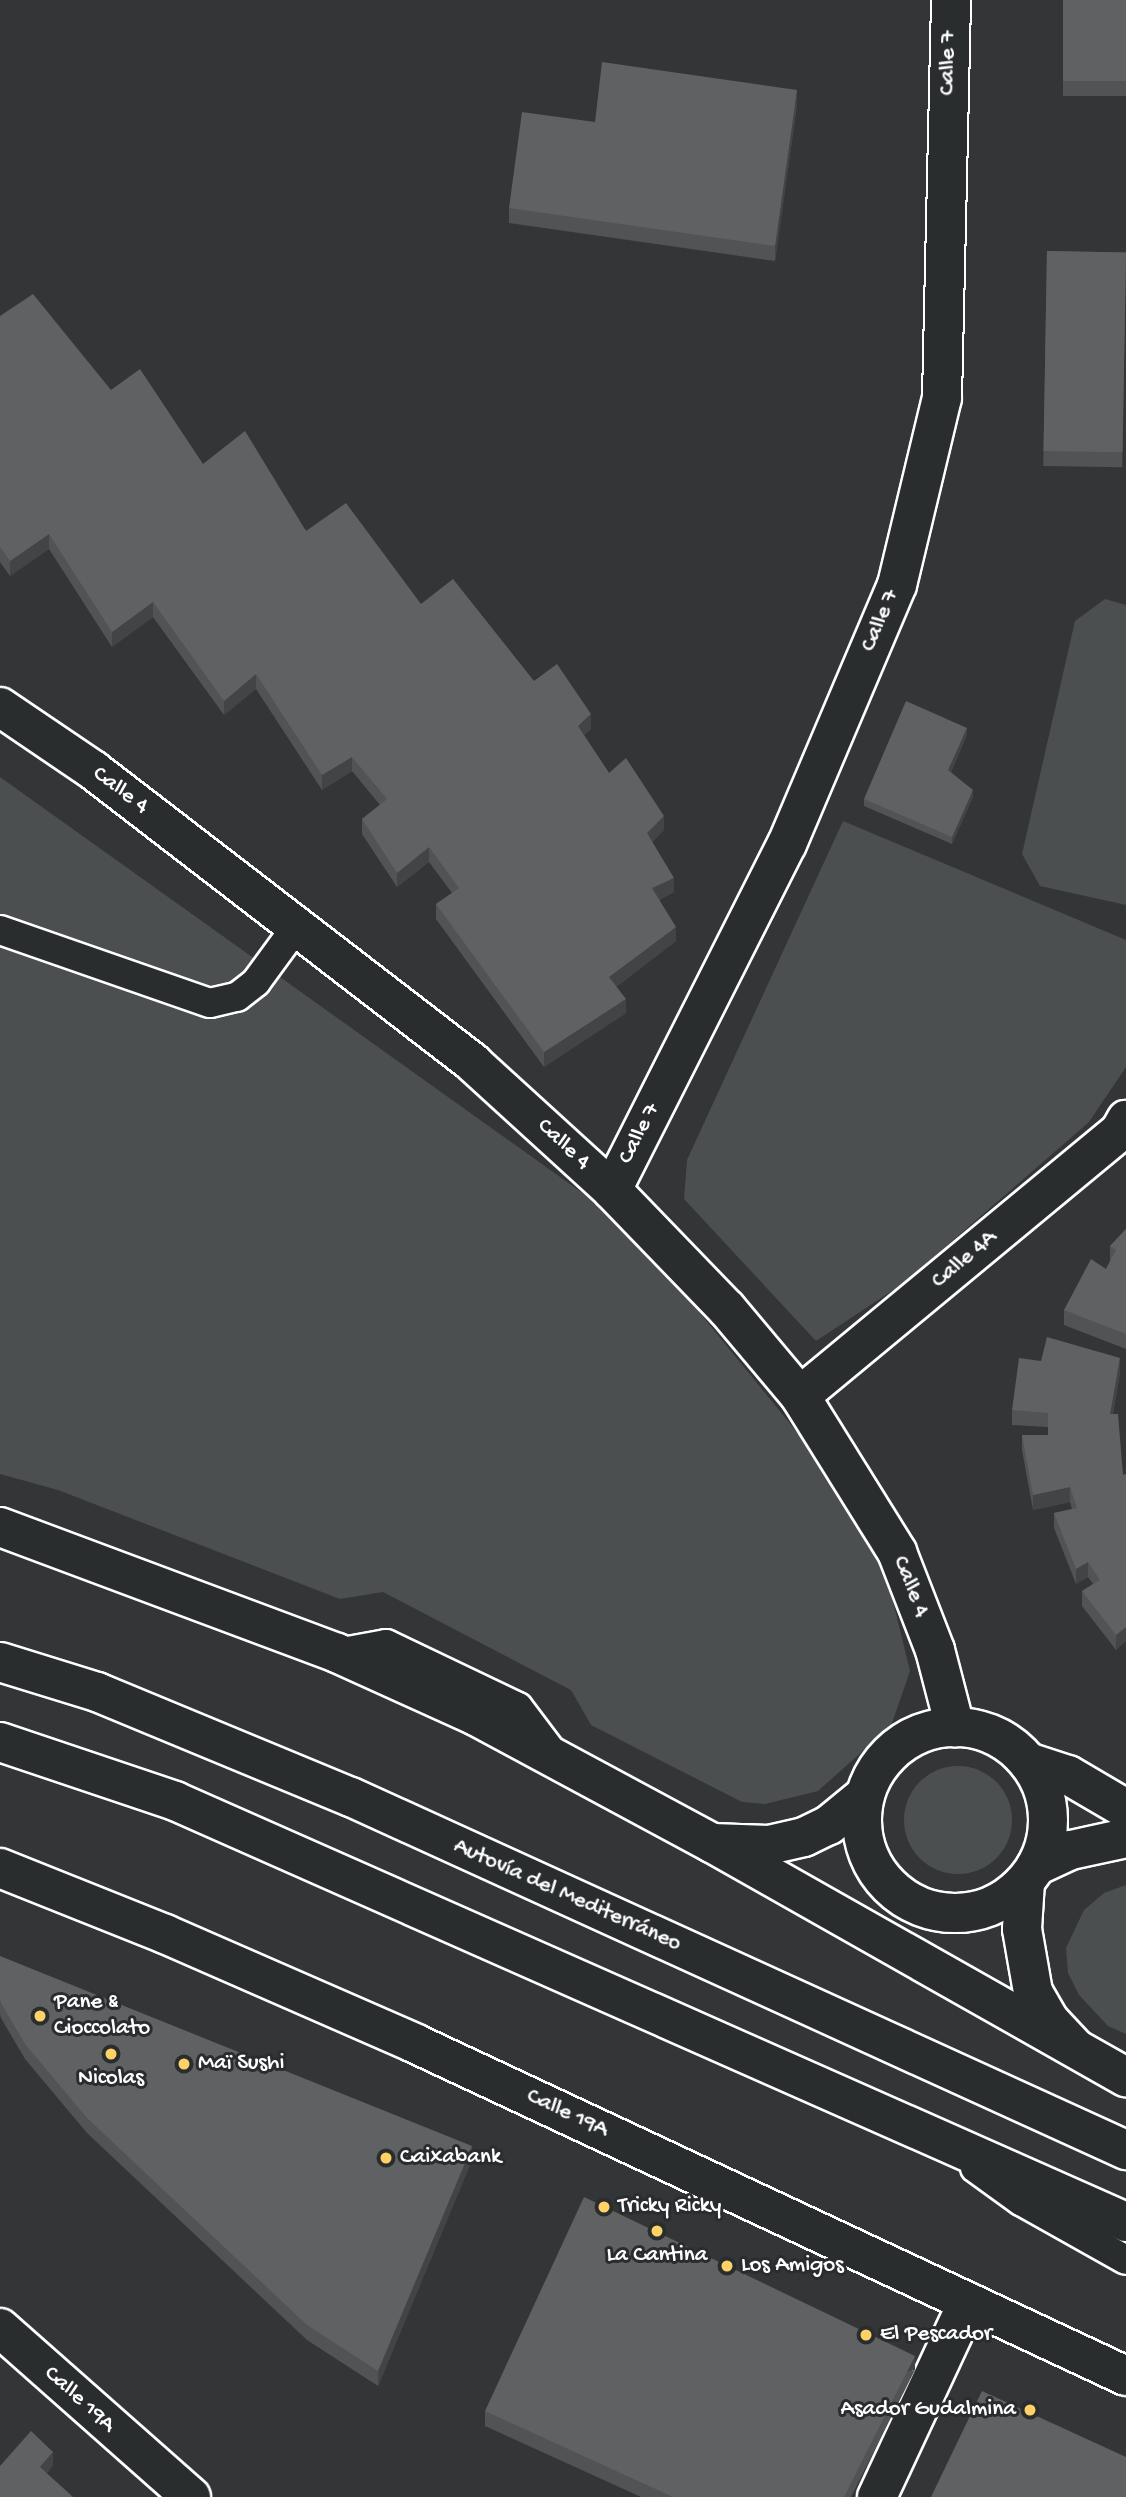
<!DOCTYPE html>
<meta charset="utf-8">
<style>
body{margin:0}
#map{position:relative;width:1126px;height:2497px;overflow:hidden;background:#333536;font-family:"Gochi Hand",sans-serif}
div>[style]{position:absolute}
.green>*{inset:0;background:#4c4f50}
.round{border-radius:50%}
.roads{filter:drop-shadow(2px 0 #fff) drop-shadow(-2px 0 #fff) drop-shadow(0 2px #fff) drop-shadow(0 -2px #fff)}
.lane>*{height:28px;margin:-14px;padding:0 14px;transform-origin:14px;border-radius:14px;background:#2a2d2e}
.street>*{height:38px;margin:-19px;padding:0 19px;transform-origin:19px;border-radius:19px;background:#2a2d2e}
.street>.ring{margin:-19px;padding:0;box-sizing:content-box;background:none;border:38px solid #2a2d2e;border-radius:50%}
.secondary>*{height:38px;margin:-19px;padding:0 19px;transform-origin:19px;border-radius:19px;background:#2a2d2e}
.highway>*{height:38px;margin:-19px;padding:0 19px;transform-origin:19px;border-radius:19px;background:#2a2d2e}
.wall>*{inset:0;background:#525354;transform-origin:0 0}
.shaded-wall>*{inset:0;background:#424445;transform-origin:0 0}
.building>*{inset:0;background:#5f6162;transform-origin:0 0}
.dots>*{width:19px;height:19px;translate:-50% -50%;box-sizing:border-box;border:4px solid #2a2d2e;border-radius:50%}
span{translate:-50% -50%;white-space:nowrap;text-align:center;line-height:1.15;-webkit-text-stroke:6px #2a2d2e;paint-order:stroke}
.street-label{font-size:23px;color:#fff}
.poi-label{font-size:23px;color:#fff}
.left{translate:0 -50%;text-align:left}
.right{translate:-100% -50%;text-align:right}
</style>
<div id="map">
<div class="green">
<div style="clip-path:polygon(1105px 599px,1126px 605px,1126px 905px,1040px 886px,1022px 854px,1075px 621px)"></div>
<div style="clip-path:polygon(0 777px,630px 1227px,875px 1528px,910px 1671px,891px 1726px,818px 1791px,765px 1804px,742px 1802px,591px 1725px,571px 1690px,383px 1592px,340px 1599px,58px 1490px,0 1474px)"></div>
<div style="clip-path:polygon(843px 821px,1126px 940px,1126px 1067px,1089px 1122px,904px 1283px,816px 1341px,684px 1199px,687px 1160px)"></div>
<div class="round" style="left:904px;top:1766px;width:108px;height:108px"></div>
<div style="clip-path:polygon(1126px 1885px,1126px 2034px,1108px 2026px,1079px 1995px,1068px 1973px,1066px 1948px,1084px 1910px,1104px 1893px)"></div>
</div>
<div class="roads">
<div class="lane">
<div style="left:0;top:930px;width:222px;rotate:19.2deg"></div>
<div style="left:210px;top:1003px;width:28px;rotate:-13deg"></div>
<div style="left:237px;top:997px;width:24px;rotate:-38deg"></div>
<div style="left:256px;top:982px;width:69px;rotate:-53.8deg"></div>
<div style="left:337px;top:1653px;width:50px;rotate:-10.4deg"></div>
<div style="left:386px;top:1644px;width:146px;rotate:25.5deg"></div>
<div style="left:518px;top:1707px;width:56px;rotate:52.9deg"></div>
<div style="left:975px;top:2168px;width:57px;rotate:35.7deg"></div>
<div style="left:1021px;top:2201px;width:120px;rotate:29.3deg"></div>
</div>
<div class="street">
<div style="left:0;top:707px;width:112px;rotate:34.1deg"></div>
<div style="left:93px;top:770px;width:480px;rotate:37.6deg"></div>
<div style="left:473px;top:1063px;width:188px;rotate:42.4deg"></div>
<div style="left:612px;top:1190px;width:165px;rotate:46deg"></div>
<div style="left:727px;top:1309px;width:114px;rotate:50deg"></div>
<div style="left:800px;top:1396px;width:184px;rotate:58.1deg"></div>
<div style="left:897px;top:1552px;width:105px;rotate:68.8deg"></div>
<div style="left:935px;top:1650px;width:80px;rotate:75.4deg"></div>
<div style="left:612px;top:1190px;width:388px;rotate:-63.2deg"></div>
<div style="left:787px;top:844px;width:281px;rotate:-67deg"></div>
<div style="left:897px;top:585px;width:192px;rotate:-76.5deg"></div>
<div style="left:942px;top:398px;width:398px;rotate:-88.7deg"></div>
<div style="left:800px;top:1396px;width:415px;rotate:-39.6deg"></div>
<div style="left:1120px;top:1131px;width:13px;rotate:-61deg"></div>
<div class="ring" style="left:862px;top:1727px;width:148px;height:148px"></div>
<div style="left:1028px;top:1762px;width:42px;rotate:18deg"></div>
<div style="left:1068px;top:1775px;width:67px;rotate:30.4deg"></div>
<div style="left:712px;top:1843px;width:57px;rotate:2deg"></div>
<div style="left:769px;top:1845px;width:36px;rotate:-13deg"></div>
<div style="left:804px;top:1837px;width:28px;rotate:-26deg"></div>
<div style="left:829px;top:1825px;width:45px;rotate:-39.6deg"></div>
<div style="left:1036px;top:1866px;width:38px;rotate:-25deg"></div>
<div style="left:1071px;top:1850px;width:56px;rotate:-12.3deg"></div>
<div style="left:0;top:1868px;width:178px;rotate:21.8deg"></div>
<div style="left:165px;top:1934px;width:272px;rotate:23.6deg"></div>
<div style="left:414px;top:2043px;width:786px;rotate:25.07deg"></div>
<div style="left:1025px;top:1882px;width:47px;rotate:93.7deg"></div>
<div style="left:1022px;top:1929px;width:64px;rotate:80.1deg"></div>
<div style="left:1033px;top:1992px;width:32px;rotate:60deg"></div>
<div style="left:1049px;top:2020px;width:37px;rotate:47deg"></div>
<div style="left:0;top:2328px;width:255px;rotate:41.5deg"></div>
<div style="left:877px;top:2497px;width:215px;rotate:-65deg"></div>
</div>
<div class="secondary">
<div style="left:0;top:1527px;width:360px;rotate:20.5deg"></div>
<div style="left:337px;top:1653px;width:153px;rotate:24.4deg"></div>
<div style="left:476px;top:1716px;width:268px;rotate:28.3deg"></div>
</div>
<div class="highway">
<div style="left:0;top:1662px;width:102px;rotate:17.2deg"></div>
<div style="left:97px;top:1692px;width:275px;rotate:22.5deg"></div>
<div style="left:351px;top:1797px;width:852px;rotate:24.49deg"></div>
<div style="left:0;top:1742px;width:185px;rotate:18.6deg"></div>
<div style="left:175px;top:1801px;width:1040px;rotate:23.88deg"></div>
<div style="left:712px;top:1843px;width:476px;rotate:29.5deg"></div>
</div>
</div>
<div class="wall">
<div style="left:1063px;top:0;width:63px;height:96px"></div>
<div style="clip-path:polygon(797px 105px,775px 261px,509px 223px,509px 208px,595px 122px)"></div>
<div style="left:1047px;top:251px;width:79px;height:215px;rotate:1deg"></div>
<div style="clip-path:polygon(0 316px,111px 390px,203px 464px,421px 604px,534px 681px,591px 729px,584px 735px,609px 773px,664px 830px,652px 842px,674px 892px,659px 900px,676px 941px,616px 987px,626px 1013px,544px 1067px,436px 919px,436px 904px,452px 893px,429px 862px,397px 887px,362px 834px,362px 819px,380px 805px,352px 771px,322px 790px,256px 689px,224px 715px,153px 617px,112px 647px,49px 549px,10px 576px,0 562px)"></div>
<div style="clip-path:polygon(967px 735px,951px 772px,973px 797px,952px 844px,864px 806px,864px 799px)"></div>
<div style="clip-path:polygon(1126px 1229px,1126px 1349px,1064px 1325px,1064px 1310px,1106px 1269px,1110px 1261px,1110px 1246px)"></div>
<div style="clip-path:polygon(1120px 1373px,1113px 1414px,1123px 1475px,1126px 1474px,1126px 1641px,1116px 1650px,1082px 1606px,1082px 1591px,1093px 1584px,1088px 1577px,1076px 1584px,1054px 1528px,1054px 1513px,1072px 1509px,1070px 1502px,1033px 1510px,1022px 1450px,1022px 1435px,1048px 1435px,1048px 1427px,1012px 1425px,1012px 1410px)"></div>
<div style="clip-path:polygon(0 1956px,472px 2160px,378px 2386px,307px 2340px,87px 2133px,25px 2059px,1px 2018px,0 2014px)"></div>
<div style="clip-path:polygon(915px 2370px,851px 2497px,641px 2497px,485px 2426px,485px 2411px)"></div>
</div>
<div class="shaded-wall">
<div style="clip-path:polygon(797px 90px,797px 105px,775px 261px,775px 246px)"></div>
<div style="clip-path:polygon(49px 534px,49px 549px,10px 576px,10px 561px)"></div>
<div style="clip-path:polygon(153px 602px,153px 617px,112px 647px,112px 632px)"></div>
<div style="clip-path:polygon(256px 674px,256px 689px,224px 715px,224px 701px)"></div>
<div style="clip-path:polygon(591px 714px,591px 729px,578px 740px,578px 726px)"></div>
<div style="clip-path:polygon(967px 728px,967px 735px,948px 778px,948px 770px)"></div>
<div style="clip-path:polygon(352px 757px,352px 771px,322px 790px,322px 775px)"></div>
<div style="clip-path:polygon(973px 790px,973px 797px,952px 844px,952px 837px)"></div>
<div style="clip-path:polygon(664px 816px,664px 830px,647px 848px,647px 833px)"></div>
<div style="clip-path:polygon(429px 847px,429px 862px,397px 887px,397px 873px)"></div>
<div style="clip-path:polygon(674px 878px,674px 892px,652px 903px,652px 888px)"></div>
<div style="clip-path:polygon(676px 927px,676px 941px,609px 992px,609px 977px)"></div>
<div style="clip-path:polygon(626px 999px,626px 1013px,544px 1067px,544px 1052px)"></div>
<div style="clip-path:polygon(1120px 1358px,1120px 1373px,1110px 1429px,1110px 1414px)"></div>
<div style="clip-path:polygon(1070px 1487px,1070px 1502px,1033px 1510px,1033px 1495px)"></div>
<div style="clip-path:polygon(1088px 1562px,1088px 1577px,1076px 1584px,1076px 1569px)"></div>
<div style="clip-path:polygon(1126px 1627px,1126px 1641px,1116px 1650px,1116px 1635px)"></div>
<div style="clip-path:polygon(472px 2146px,472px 2160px,378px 2386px,378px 2371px)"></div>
<div style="left:915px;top:2356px;width:14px;height:158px;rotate:90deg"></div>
<div style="clip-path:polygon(53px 2452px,53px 2466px,40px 2482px,40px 2467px)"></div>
</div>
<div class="building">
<div style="left:1063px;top:0;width:63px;height:81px"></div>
<div style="clip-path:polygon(602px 62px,797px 90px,775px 246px,509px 208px,522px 112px,595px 122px)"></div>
<div style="left:1047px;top:251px;width:79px;height:200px;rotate:1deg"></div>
<div style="clip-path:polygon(33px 294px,111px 390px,140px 369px,203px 464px,245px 431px,306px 531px,346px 503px,421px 604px,453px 579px,534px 681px,557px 664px,591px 714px,578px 726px,609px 773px,626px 758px,664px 816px,647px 833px,674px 878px,652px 888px,676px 927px,609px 977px,626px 999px,544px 1052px,436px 904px,459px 888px,429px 847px,397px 873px,362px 819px,387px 799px,352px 757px,322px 775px,256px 674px,224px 701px,153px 602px,112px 632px,49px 534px,10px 561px,0 547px,0 316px)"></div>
<div style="clip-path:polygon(906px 701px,967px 728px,948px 770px,973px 790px,952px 837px,864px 799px)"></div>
<div style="clip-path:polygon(1126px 1229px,1126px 1334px,1064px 1310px,1091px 1259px,1106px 1269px,1116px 1250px,1110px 1246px)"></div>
<div style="clip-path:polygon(1047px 1337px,1120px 1358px,1110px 1414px,1118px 1414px,1123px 1475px,1126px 1474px,1126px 1627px,1116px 1635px,1082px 1591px,1100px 1580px,1088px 1562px,1076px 1569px,1054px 1513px,1077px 1508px,1070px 1487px,1033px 1495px,1022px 1435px,1048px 1435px,1048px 1413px,1012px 1410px,1019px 1358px,1041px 1361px)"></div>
<div style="clip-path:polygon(0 1956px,472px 2146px,378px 2371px,307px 2325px,87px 2118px,25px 2044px,1px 2003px,0 1999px)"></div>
<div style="clip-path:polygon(584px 2197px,915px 2356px,844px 2497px,673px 2497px,485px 2411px)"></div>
<div style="clip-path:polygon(982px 2391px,1126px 2457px,1126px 2497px,931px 2497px)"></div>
<div style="clip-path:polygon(31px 2431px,53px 2452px,40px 2467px,73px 2497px,0 2497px,0 2466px)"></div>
</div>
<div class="dots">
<div style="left:40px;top:2016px;background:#ffd166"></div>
<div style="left:111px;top:2054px;background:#ffd166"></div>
<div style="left:184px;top:2064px;background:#ffd166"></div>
<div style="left:386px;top:2158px;background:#ffd166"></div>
<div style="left:604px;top:2207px;background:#ffd166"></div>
<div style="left:657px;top:2231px;background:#ffd166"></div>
<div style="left:727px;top:2266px;background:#ffd166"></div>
<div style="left:866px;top:2335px;background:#ffd166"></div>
<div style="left:1030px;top:2410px;background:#ffd166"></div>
</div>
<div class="street-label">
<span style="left:949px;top:63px;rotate:-89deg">Calle 7</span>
<span style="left:881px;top:621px;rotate:-67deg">Calle 7</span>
<span style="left:120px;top:791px;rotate:37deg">Calle 4</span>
<span style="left:640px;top:1134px;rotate:-63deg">Calle 7</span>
<span style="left:563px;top:1145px;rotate:43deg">Calle 4</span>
<span style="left:965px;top:1260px;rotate:-40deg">Calle 4A</span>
<span style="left:910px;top:1587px;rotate:68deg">Calle 4</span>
<span style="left:567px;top:1896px;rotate:24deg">Autovía del Mediterráneo</span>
<span style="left:567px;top:2114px;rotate:25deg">Calle 19A</span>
<span style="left:79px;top:2400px;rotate:42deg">Calle 19A</span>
</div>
<div class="poi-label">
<span class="left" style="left:54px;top:2016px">Pane &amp;<br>Cioccolato</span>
<span class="left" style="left:198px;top:2064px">Maï Sushi</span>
<span style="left:111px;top:2079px">Nicolas</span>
<span class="left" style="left:400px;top:2158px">Caixabank</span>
<span class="left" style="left:618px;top:2207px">Tricky Ricky</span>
<span style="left:657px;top:2256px">La Cantina</span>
<span class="left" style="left:741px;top:2266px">Los Amigos</span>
<span class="left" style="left:880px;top:2335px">El Pescador</span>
<span class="right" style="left:1016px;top:2410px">Asador Gudalmina</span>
</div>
</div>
